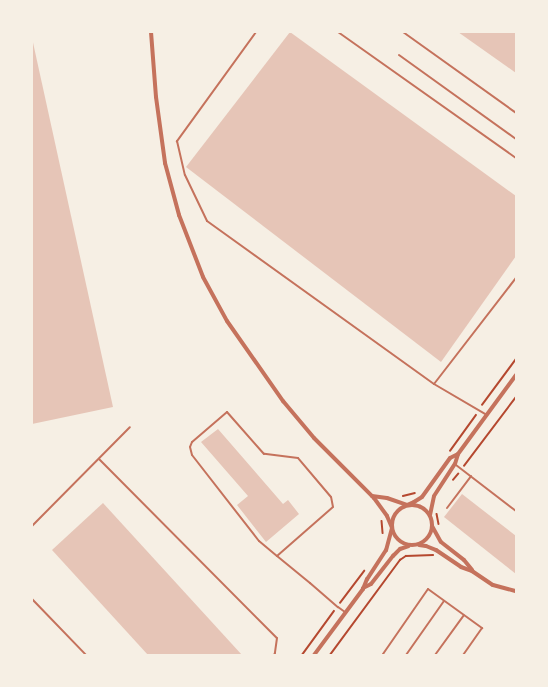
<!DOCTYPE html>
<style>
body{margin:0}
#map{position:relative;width:548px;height:687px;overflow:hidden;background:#f6efe4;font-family:"DM Sans",sans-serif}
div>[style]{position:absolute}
.building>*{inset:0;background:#e6c5b7}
.path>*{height:1.5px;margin:-0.75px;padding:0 0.75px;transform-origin:0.75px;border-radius:0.75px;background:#b5482f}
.service>*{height:2px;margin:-1px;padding:0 1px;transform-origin:1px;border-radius:1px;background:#c5725c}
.minor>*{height:4px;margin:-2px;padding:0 2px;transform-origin:2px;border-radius:2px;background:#c5725c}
.minor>.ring{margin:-2px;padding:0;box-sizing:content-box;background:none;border:4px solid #c5725c;border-radius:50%}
span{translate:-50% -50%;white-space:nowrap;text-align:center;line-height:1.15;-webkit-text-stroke:4px #f6efe4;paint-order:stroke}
.frame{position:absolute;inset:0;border:33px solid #f6efe4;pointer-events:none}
</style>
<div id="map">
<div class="building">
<div style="clip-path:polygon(290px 32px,516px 196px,516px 256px,441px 362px,186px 167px)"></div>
<div style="clip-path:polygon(458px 32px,516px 32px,516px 73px)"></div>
<div style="clip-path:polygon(32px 38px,113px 407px,32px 424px)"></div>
<div style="clip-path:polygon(218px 429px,283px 504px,288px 500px,299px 514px,266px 542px,237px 505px,248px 496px,201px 442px)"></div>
<div style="clip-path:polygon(462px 494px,516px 536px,516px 574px,444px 517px)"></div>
<div style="clip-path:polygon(103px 503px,242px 655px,148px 655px,52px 550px)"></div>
</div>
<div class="path">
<div style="left:482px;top:405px;width:57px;rotate:-53.5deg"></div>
<div style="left:450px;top:451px;width:44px;rotate:-54.2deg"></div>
<div style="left:464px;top:466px;width:86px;rotate:-53deg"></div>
<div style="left:453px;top:480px;width:8px;rotate:-50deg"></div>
<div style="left:403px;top:496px;width:12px;rotate:-14deg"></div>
<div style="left:437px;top:514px;width:10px;rotate:79deg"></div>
<div style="left:382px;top:521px;width:12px;rotate:85deg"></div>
<div style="left:340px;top:603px;width:40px;rotate:-53deg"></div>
<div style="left:302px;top:655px;width:54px;rotate:-54deg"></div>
<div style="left:330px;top:655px;width:118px;rotate:-53.6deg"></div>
<div style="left:400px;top:560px;width:7px;rotate:-34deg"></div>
<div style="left:406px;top:556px;width:27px;rotate:-2deg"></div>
</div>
<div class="service">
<div style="left:256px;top:32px;width:135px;rotate:125.9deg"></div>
<div style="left:177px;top:141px;width:35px;rotate:77deg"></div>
<div style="left:185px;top:175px;width:51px;rotate:64.4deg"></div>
<div style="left:207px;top:221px;width:279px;rotate:35.7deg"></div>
<div style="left:434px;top:384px;width:61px;rotate:30.3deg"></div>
<div style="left:338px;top:32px;width:218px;rotate:35.3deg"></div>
<div style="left:403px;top:32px;width:139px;rotate:35.6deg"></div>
<div style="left:399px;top:55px;width:144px;rotate:35.7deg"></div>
<div style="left:434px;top:384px;width:134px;rotate:-52.3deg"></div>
<div style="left:99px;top:459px;width:252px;rotate:45.2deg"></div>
<div style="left:277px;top:638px;width:15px;rotate:98deg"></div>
<div style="left:275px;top:653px;width:2px;rotate:117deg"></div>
<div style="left:456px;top:465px;width:76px;rotate:37.5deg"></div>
<div style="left:447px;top:508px;width:40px;rotate:-53deg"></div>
<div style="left:32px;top:526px;width:139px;rotate:-45.3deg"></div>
<div style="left:277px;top:556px;width:74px;rotate:-41.2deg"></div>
<div style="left:333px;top:507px;width:10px;rotate:-101deg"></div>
<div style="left:331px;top:497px;width:51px;rotate:-130.2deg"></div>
<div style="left:298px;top:458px;width:34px;rotate:-173deg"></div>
<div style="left:264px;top:454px;width:56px;rotate:-131.4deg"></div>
<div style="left:227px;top:412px;width:46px;rotate:139.4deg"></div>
<div style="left:192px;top:442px;width:5px;rotate:112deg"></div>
<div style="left:190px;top:447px;width:8px;rotate:76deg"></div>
<div style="left:192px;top:455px;width:109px;rotate:52.1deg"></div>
<div style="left:259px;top:541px;width:23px;rotate:40deg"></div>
<div style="left:277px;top:556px;width:43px;rotate:39.3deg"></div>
<div style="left:310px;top:583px;width:37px;rotate:41deg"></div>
<div style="left:338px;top:607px;width:9px;rotate:36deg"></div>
<div style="left:32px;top:599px;width:78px;rotate:46deg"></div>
<div style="left:384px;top:655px;width:1px;rotate:-135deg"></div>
<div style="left:383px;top:654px;width:79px;rotate:-55.3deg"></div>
<div style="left:428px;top:589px;width:67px;rotate:35.8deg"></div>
<div style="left:482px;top:628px;width:33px;rotate:125deg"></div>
<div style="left:406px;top:655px;width:66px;rotate:-54.9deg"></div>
<div style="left:435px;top:655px;width:49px;rotate:-54.1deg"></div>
</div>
<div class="minor">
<div style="left:151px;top:32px;width:65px;rotate:85.6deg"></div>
<div style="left:156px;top:97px;width:67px;rotate:82.2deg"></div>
<div style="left:165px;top:163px;width:54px;rotate:74.9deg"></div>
<div style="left:179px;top:215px;width:66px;rotate:68.8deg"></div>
<div style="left:203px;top:277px;width:50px;rotate:61.4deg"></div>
<div style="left:227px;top:321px;width:98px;rotate:55deg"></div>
<div style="left:283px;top:401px;width:48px;rotate:50deg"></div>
<div style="left:314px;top:438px;width:85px;rotate:45deg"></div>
<div style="left:374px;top:498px;width:22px;rotate:54deg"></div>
<div style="left:387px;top:516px;width:13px;rotate:67deg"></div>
<div style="left:392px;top:528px;width:23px;rotate:105deg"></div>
<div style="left:386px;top:550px;width:35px;rotate:123deg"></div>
<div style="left:367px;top:579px;width:11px;rotate:112deg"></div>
<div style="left:363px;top:589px;width:82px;rotate:126.6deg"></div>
<div style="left:372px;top:496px;width:15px;rotate:8deg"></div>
<div style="left:387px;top:498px;width:21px;rotate:19deg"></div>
<div style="left:407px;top:505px;width:8px;rotate:-23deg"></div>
<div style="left:414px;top:502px;width:9px;rotate:-32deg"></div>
<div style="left:422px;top:497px;width:48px;rotate:-54.3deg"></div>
<div style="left:450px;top:458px;width:9px;rotate:-27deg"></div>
<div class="ring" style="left:392px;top:505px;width:36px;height:36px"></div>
<div style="left:430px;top:515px;width:19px;rotate:-78deg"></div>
<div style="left:434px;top:496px;width:38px;rotate:-57deg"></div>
<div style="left:455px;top:464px;width:10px;rotate:-73deg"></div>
<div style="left:458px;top:454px;width:98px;rotate:-53.7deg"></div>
<div style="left:432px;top:526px;width:18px;rotate:61deg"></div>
<div style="left:441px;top:542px;width:29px;rotate:38deg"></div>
<div style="left:464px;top:560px;width:13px;rotate:51deg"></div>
<div style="left:419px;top:545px;width:7px;rotate:8deg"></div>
<div style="left:426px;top:546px;width:11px;rotate:22deg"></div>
<div style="left:436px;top:550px;width:30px;rotate:34deg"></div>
<div style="left:461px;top:567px;width:12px;rotate:20deg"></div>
<div style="left:472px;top:571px;width:25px;rotate:34deg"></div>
<div style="left:493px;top:585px;width:24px;rotate:15deg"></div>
<div style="left:363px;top:588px;width:9px;rotate:-27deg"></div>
<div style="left:371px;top:584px;width:36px;rotate:-52deg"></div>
<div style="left:393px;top:556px;width:10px;rotate:-45deg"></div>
<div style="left:400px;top:549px;width:9px;rotate:-18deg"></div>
</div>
<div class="frame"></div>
</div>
